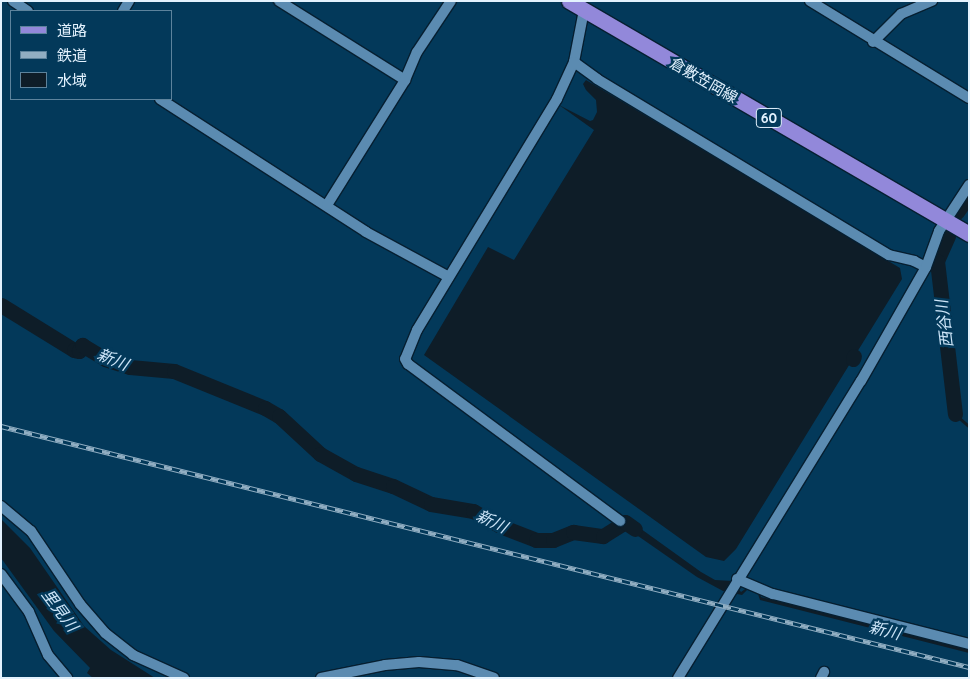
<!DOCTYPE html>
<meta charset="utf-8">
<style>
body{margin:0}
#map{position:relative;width:970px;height:679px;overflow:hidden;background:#03395a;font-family:Quicksand,"Noto Sans JP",sans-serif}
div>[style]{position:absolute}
.water>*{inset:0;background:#0e1d28}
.stream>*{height:2.5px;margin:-1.25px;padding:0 1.25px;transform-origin:1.25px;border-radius:1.25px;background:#0e1d28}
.river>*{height:15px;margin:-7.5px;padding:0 7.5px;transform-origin:7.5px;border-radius:7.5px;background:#0e1d28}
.roads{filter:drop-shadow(1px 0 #061f31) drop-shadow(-1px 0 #061f31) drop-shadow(0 1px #061f31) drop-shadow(0 -1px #061f31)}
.street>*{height:10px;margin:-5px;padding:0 5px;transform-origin:5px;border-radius:5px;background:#5b8bb1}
.primary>*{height:15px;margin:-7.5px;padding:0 7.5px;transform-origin:7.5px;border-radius:7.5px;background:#9288da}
.rail>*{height:4.5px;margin-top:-2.25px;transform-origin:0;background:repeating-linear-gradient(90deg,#03395a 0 8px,#91aec2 0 16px);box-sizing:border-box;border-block:1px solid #91aec2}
span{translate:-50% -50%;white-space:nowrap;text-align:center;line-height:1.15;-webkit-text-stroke:5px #03395a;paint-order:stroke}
.shield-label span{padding:1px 4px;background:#03395a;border:1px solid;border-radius:4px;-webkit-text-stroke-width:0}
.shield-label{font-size:14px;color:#e3f2fe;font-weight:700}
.street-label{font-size:15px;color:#e3f2fe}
.water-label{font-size:16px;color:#cde5f8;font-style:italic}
.frame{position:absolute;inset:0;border:2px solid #e3f2fe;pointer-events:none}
.legend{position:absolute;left:10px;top:10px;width:162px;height:90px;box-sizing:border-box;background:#03395a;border:1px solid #5d839c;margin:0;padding:6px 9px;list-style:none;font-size:15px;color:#e3f2fe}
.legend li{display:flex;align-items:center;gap:10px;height:25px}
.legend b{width:25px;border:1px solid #5d839c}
</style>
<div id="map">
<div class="water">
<div style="clip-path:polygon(586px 80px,900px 268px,902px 279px,736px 549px,724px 561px,706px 557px,424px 355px,488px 247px,514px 260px,594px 130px,559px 105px,590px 121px,593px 120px,597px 112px,596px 100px,586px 90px,583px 84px)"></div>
<div style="clip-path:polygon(591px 493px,701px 572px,715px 580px,732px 581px,741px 592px,748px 587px,759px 590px,761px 597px,962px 647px,969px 649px,969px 653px,760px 600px,757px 591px,748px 589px,742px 595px,723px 591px,697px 577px,628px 529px,623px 519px,590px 495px)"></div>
<div style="clip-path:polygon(1px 519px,30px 548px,84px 626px,111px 650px,155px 678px,93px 678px,87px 673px,90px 668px,54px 631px,1px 558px)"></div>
</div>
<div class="stream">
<div style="left:955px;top:414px;width:18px;rotate:41deg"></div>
</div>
<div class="river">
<div style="left:957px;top:212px;width:21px;rotate:-55deg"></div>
<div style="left:948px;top:236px;width:27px;rotate:114deg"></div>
<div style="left:937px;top:261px;width:154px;rotate:83.3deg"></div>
<div style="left:1px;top:305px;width:86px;rotate:31.7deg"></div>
<div style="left:74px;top:350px;width:5px;rotate:11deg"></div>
<div style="left:79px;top:351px;width:7px;rotate:-63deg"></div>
<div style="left:82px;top:345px;width:27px;rotate:31deg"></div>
<div style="left:105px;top:359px;width:26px;rotate:18deg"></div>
<div style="left:130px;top:367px;width:44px;rotate:5.2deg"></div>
<div style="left:174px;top:371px;width:98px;rotate:22.1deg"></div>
<div style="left:265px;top:408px;width:16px;rotate:30deg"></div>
<div style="left:279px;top:416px;width:56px;rotate:42.8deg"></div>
<div style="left:320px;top:454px;width:41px;rotate:29.1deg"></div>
<div style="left:356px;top:474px;width:39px;rotate:18deg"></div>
<div style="left:393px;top:486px;width:42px;rotate:25.3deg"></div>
<div style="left:431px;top:504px;width:43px;rotate:9.5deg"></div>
<div style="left:473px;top:511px;width:31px;rotate:29deg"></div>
<div style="left:500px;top:526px;width:39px;rotate:21deg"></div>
<div style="left:536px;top:540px;width:17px"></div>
<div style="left:553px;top:540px;width:22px;rotate:-22deg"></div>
<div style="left:573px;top:532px;width:30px;rotate:8deg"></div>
<div style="left:603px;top:536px;width:26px;rotate:-32deg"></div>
<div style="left:625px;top:522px;width:12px;rotate:35deg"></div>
<div style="left:853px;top:359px;width:3px;rotate:-72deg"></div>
</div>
<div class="roads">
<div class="street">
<div style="left:13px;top:1px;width:18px;rotate:34deg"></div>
<div style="left:279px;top:1px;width:149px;rotate:32.1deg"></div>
<div style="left:810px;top:1px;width:186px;rotate:31.4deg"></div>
<div style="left:584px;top:10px;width:53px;rotate:100.9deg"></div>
<div style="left:574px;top:62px;width:41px;rotate:114.7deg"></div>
<div style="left:557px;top:99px;width:270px;rotate:121.2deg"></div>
<div style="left:417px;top:330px;width:31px;rotate:112deg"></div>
<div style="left:405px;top:359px;width:6px;rotate:59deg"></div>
<div style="left:408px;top:364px;width:264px;rotate:36.5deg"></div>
<div style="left:123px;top:11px;width:12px;rotate:-59deg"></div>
<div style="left:873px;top:42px;width:40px;rotate:-45deg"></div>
<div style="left:901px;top:14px;width:34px;rotate:-23deg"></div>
<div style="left:574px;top:62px;width:29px;rotate:36deg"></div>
<div style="left:597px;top:79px;width:341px;rotate:31.1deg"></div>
<div style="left:889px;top:255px;width:26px;rotate:13deg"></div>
<div style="left:914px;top:261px;width:13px;rotate:27deg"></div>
<div style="left:160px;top:99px;width:245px;rotate:32.8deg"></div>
<div style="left:366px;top:232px;width:94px;rotate:28.5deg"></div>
<div style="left:327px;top:205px;width:147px;rotate:-58deg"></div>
<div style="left:405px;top:80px;width:30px;rotate:-67deg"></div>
<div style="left:417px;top:52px;width:61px;rotate:-56.3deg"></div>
<div style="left:1px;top:506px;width:39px;rotate:40deg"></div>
<div style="left:31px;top:531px;width:88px;rotate:56.1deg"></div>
<div style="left:80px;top:604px;width:38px;rotate:49deg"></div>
<div style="left:105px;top:633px;width:36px;rotate:38deg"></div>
<div style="left:133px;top:655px;width:56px;rotate:24.3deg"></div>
<div style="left:1px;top:574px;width:47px;rotate:53.6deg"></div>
<div style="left:29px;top:612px;width:47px;rotate:66.2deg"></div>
<div style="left:48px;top:655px;width:30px;rotate:50deg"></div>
<div style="left:737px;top:579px;width:39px;rotate:23deg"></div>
<div style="left:773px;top:594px;width:202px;rotate:14.3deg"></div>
<div style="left:321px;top:678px;width:65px;rotate:-11.5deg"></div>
<div style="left:385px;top:665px;width:34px;rotate:-5deg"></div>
<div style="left:419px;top:662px;width:38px;rotate:5deg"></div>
<div style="left:457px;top:665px;width:39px;rotate:19deg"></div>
<div style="left:678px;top:678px;width:349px;rotate:-58.4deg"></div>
<div style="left:861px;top:381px;width:131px;rotate:-60.3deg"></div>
<div style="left:926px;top:267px;width:38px;rotate:-70deg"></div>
<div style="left:939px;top:231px;width:55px;rotate:-56.9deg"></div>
<div style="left:821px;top:678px;width:7px;rotate:-63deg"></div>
</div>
<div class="primary">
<div style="left:569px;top:1px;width:463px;rotate:30.2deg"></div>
</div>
</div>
<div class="rail">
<div style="left:1px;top:426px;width:998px;rotate:13.98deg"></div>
</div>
<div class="shield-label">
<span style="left:769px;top:118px">60</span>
</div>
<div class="street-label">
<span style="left:704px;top:80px;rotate:30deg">倉敷笠岡線</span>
</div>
<div class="water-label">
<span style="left:944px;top:324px;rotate:-97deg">西谷川</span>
<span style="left:113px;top:359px;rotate:22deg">新川</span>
<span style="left:492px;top:521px;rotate:26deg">新川</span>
<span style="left:60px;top:610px;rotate:53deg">里見川</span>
<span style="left:885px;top:630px;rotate:14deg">新川</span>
</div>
<div class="frame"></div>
<ul class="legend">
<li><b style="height:6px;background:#9288da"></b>道路</li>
<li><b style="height:6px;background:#91aec2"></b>鉄道</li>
<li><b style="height:14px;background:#0e1d28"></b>水域</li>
</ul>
</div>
